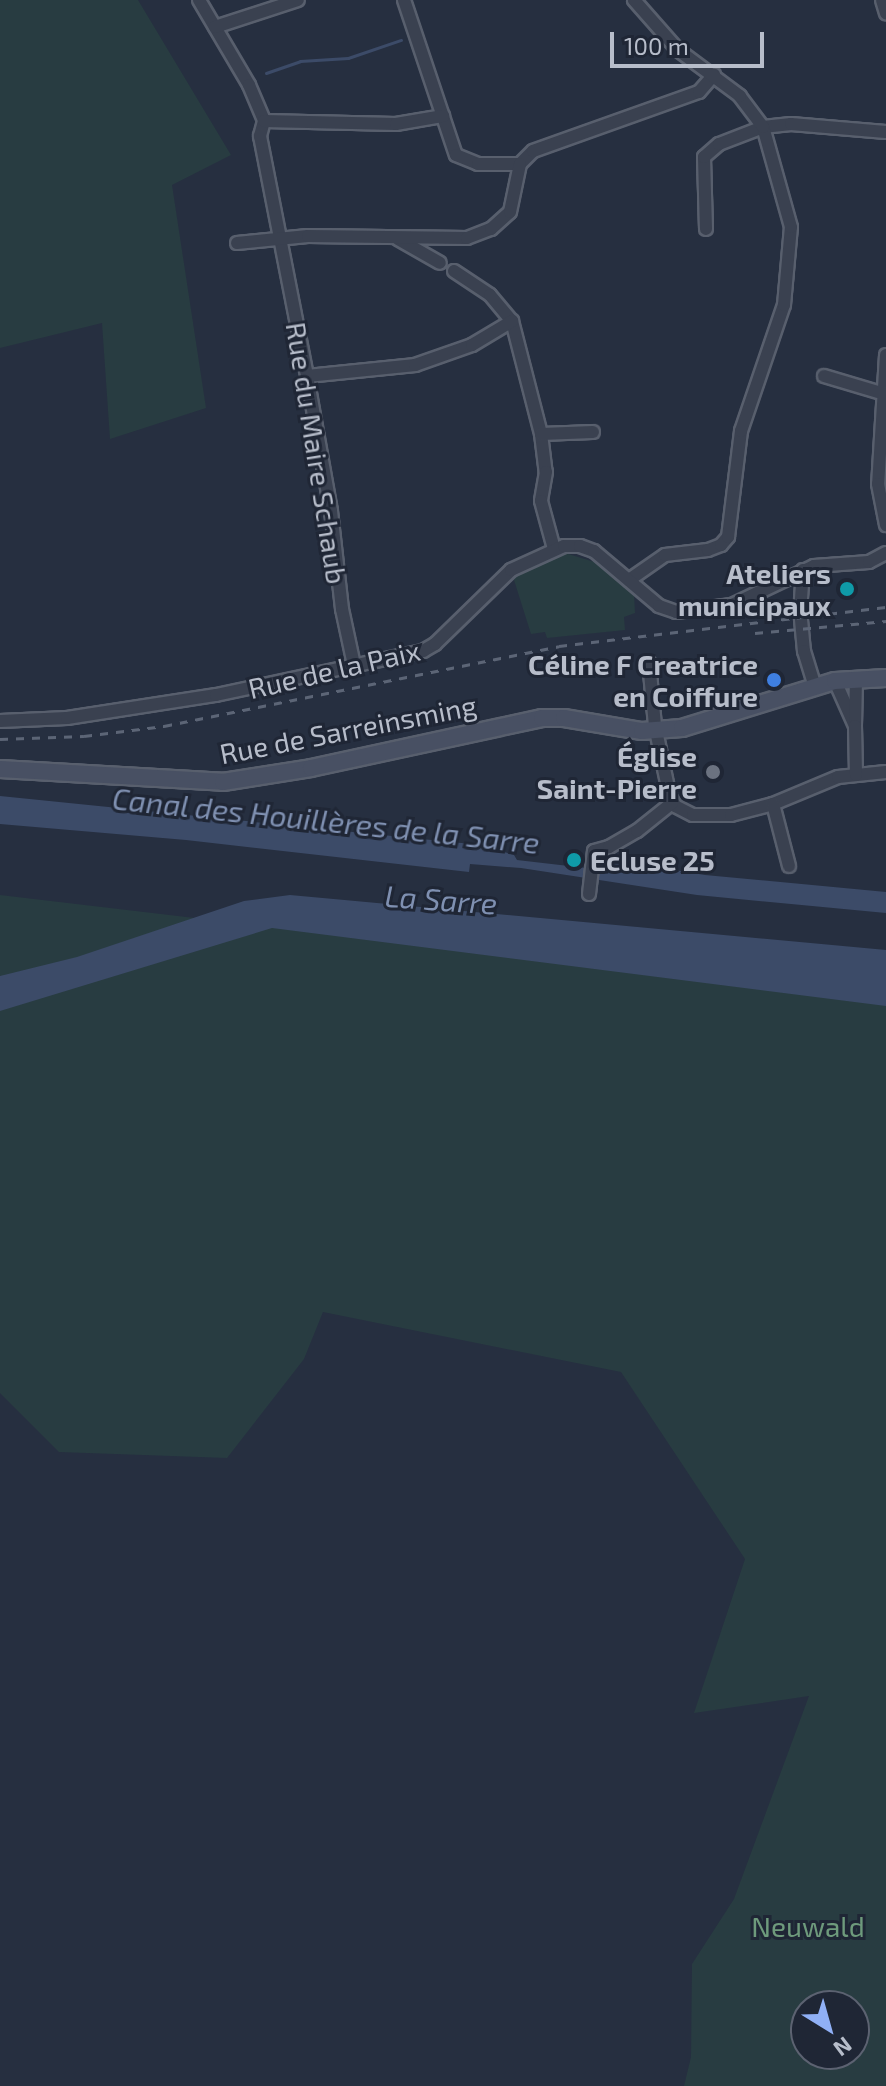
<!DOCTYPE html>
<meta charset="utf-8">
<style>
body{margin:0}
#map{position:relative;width:886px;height:2086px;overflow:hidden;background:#262f40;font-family:"Exo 2",sans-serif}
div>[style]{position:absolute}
.green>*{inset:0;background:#283c41}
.water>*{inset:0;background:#3c4b68}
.stream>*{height:3px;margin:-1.5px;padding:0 1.5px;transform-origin:1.5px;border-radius:1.5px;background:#3c4b68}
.roads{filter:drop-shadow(2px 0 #585f6d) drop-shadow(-2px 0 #585f6d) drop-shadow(0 2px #585f6d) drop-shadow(0 -2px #585f6d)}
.street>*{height:12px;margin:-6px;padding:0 6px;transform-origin:6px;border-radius:6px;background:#3a4150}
.secondary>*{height:16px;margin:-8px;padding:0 8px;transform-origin:8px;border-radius:8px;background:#485063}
.rail>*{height:3px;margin-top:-1.5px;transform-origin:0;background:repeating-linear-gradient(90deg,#5c6576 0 8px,transparent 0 16px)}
.dots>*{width:22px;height:22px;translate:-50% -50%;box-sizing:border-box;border:4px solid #1f2635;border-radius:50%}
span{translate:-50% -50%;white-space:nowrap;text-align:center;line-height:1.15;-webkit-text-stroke:6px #1f2635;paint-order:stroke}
.street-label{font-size:28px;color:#b7bdca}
.poi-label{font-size:28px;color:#b7bdca;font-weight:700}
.right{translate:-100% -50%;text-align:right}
.left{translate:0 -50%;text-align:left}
.park-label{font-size:28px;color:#6e9a7c}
.water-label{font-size:30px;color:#7f90b1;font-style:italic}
.north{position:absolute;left:790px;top:1990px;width:80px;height:80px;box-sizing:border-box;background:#1f2635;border:2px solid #5c6271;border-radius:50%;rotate:143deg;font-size:22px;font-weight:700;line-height:32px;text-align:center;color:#b7bdca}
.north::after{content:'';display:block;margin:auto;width:28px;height:36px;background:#90b0f6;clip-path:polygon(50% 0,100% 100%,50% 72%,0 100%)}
.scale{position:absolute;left:610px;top:32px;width:154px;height:36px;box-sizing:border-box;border:4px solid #b7bdca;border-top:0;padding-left:10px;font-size:24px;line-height:28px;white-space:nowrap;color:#b7bdca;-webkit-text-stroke:6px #1f2635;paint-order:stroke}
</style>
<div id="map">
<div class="green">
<div style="clip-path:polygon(0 0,138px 0,231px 155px,172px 185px,206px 408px,110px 439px,102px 323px,0 348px)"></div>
<div style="clip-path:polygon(565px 553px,601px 564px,634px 593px,635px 613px,624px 617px,625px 630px,547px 638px,545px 632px,531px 634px,514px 580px,518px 574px)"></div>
<div style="clip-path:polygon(evenodd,0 895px,886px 1000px,886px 2086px,684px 2086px,691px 2057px,692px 1964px,734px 1899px,809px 1696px,694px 1713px,745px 1559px,621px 1372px,323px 1312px,304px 1359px,227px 1458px,59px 1452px,0 1393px,0 895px,806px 2006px,854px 2006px,854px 2054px,806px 2054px,806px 2006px)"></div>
</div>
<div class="water">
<div style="clip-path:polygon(0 796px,481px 845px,514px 855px,517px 860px,586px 868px,630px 863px,705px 875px,886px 892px,886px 913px,697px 895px,521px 868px,470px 864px,469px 872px,186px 840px,0 824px)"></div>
<div style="clip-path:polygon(290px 895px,886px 950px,886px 1006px,272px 928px,0 1011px,0 976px,77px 957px,244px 901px)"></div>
</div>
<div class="stream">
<div style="left:266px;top:73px;width:36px;rotate:-19deg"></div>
<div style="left:300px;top:61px;width:48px;rotate:-3.6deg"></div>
<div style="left:348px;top:58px;width:56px;rotate:-18.8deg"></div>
</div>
<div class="roads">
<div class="street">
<div style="left:199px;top:0;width:99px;rotate:59.5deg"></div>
<div style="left:249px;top:85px;width:39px;rotate:67deg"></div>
<div style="left:264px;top:121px;width:16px;rotate:105deg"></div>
<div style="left:260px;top:136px;width:245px;rotate:78.9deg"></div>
<div style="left:307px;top:376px;width:137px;rotate:79.9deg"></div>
<div style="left:331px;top:511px;width:99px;rotate:83.6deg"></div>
<div style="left:342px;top:609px;width:57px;rotate:77.9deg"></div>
<div style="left:404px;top:0;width:163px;rotate:71.5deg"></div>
<div style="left:456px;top:155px;width:24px;rotate:22deg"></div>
<div style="left:478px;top:164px;width:42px"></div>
<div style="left:882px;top:0;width:14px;rotate:73deg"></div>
<div style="left:215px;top:27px;width:87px;rotate:-18deg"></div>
<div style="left:264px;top:121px;width:132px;rotate:1.3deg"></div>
<div style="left:396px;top:124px;width:48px;rotate:-9.7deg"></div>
<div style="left:520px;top:164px;width:18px;rotate:-45deg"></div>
<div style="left:533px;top:151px;width:176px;rotate:-19.6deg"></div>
<div style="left:699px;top:92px;width:23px;rotate:-49deg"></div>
<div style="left:706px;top:229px;width:72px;rotate:-91.6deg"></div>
<div style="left:704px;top:157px;width:20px;rotate:-41deg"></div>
<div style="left:719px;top:144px;width:47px;rotate:-21.1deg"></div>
<div style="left:763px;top:127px;width:28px;rotate:-6deg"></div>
<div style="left:791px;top:124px;width:95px;rotate:4.8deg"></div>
<div style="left:398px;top:239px;width:48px;rotate:29.7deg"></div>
<div style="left:237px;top:243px;width:71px;rotate:-5.6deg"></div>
<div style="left:308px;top:236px;width:159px;rotate:0.7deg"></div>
<div style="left:467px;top:238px;width:26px;rotate:-21deg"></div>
<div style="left:491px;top:229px;width:25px;rotate:-42deg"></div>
<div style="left:510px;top:212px;width:49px;rotate:-78.2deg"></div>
<div style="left:454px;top:271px;width:43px;rotate:33.7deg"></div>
<div style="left:490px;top:295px;width:34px;rotate:50deg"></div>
<div style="left:512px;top:321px;width:117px;rotate:75.6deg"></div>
<div style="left:541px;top:434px;width:38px;rotate:83deg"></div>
<div style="left:546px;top:472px;width:29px;rotate:100deg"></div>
<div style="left:541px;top:501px;width:50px;rotate:74.8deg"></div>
<div style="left:886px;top:355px;width:129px;rotate:93.5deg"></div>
<div style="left:878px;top:484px;width:42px;rotate:79deg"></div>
<div style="left:307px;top:376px;width:109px;rotate:-5.8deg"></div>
<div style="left:415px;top:365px;width:60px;rotate:-19.3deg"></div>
<div style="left:472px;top:345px;width:47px;rotate:-31deg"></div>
<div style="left:824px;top:376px;width:59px;rotate:16.6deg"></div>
<div style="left:541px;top:434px;width:52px;rotate:-2.2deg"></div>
<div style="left:803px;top:570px;width:39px;rotate:94deg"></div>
<div style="left:800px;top:609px;width:42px;rotate:84.6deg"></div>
<div style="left:804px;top:651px;width:38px;rotate:73deg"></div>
<div style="left:629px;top:580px;width:44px;rotate:-34.8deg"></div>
<div style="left:665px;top:555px;width:43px;rotate:-6.6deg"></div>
<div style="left:708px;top:550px;width:14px;rotate:-21deg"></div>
<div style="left:721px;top:545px;width:11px;rotate:-49deg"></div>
<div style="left:728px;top:537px;width:107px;rotate:-83deg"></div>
<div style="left:741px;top:431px;width:133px;rotate:-71.2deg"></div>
<div style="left:784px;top:305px;width:78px;rotate:-84.9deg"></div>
<div style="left:791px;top:227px;width:104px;rotate:-105.6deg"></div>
<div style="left:763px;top:127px;width:39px;rotate:-127deg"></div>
<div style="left:740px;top:96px;width:77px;rotate:-143.4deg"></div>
<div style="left:678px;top:50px;width:67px;rotate:-131.3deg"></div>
<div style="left:649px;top:662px;width:64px;rotate:84.6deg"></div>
<div style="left:655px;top:726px;width:73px;rotate:78.1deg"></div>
<div style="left:670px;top:797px;width:10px;rotate:61deg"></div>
<div style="left:675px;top:806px;width:20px;rotate:27deg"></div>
<div style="left:693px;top:815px;width:38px"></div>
<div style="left:731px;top:815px;width:43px;rotate:-14.7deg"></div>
<div style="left:773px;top:804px;width:70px;rotate:-22.6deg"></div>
<div style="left:838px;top:777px;width:48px;rotate:-5.9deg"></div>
<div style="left:835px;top:681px;width:49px;rotate:66deg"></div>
<div style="left:855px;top:726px;width:48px;rotate:-88.8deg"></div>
<div style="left:0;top:721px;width:67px;rotate:-2.6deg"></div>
<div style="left:67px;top:718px;width:151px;rotate:-8.8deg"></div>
<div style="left:216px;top:695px;width:212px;rotate:-12deg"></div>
<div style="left:423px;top:651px;width:14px;rotate:-30deg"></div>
<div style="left:435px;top:644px;width:106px;rotate:-44.2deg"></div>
<div style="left:511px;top:570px;width:58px;rotate:-24.4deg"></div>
<div style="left:564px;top:546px;width:16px"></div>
<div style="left:580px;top:546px;width:15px;rotate:20deg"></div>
<div style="left:594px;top:551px;width:85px;rotate:40.2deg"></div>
<div style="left:659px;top:606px;width:18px;rotate:19deg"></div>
<div style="left:676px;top:612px;width:56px;rotate:-7.1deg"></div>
<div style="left:732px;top:605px;width:91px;rotate:-25.4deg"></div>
<div style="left:814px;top:566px;width:55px;rotate:-4.2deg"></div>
<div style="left:869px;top:562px;width:19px;rotate:-28deg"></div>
<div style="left:855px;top:726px;width:49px;rotate:88.8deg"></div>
<div style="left:773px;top:804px;width:64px;rotate:75.5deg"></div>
<div style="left:589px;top:894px;width:43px;rotate:-83.4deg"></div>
<div style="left:594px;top:851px;width:16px;rotate:-15deg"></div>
<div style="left:609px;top:847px;width:32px;rotate:-30deg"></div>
<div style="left:637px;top:831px;width:45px;rotate:-38.7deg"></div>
</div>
<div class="secondary">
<div style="left:0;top:769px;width:223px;rotate:3.3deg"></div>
<div style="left:223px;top:782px;width:89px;rotate:-9deg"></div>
<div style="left:311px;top:768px;width:236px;rotate:-12.2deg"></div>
<div style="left:542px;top:718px;width:22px"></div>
<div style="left:564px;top:718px;width:79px;rotate:9.5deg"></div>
<div style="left:642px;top:731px;width:40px;rotate:-4.3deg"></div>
<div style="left:682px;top:728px;width:160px;rotate:-17.1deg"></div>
<div style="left:835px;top:681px;width:51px;rotate:-3.4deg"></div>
</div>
</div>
<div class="rail">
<div style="left:755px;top:633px;width:132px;rotate:-5.2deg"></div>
<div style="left:0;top:739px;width:84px;rotate:-2deg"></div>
<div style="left:84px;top:736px;width:81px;rotate:-7.1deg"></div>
<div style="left:164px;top:726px;width:403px;rotate:-11.4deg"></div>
<div style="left:559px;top:646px;width:329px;rotate:-6.8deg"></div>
</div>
<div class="dots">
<div style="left:847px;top:589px;background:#0f9aa8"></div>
<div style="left:774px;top:680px;background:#3f7fe0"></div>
<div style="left:713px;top:772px;background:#6b7280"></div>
<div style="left:574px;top:860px;background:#0f9aa8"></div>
</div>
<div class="street-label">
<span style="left:317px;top:453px;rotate:81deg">Rue du Maire Schaub</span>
<span style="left:334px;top:669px;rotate:-13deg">Rue de la Paix</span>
<span style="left:348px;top:729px;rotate:-11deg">Rue de Sarreinsming</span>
</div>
<div class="poi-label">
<span class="right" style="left:831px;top:589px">Ateliers<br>municipaux</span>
<span class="right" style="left:758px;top:680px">Céline F Creatrice<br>en Coiffure</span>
<span class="right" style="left:697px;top:772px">Église<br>Saint-Pierre</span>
<span class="left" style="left:590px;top:860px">Ecluse 25</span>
</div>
<div class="park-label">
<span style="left:808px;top:1926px">Neuwald</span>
</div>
<div class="water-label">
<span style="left:326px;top:820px;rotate:6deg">Canal des Houillères de la Sarre</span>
<span style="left:441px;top:899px;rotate:4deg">La Sarre</span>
</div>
<div class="north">N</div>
<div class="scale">100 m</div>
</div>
